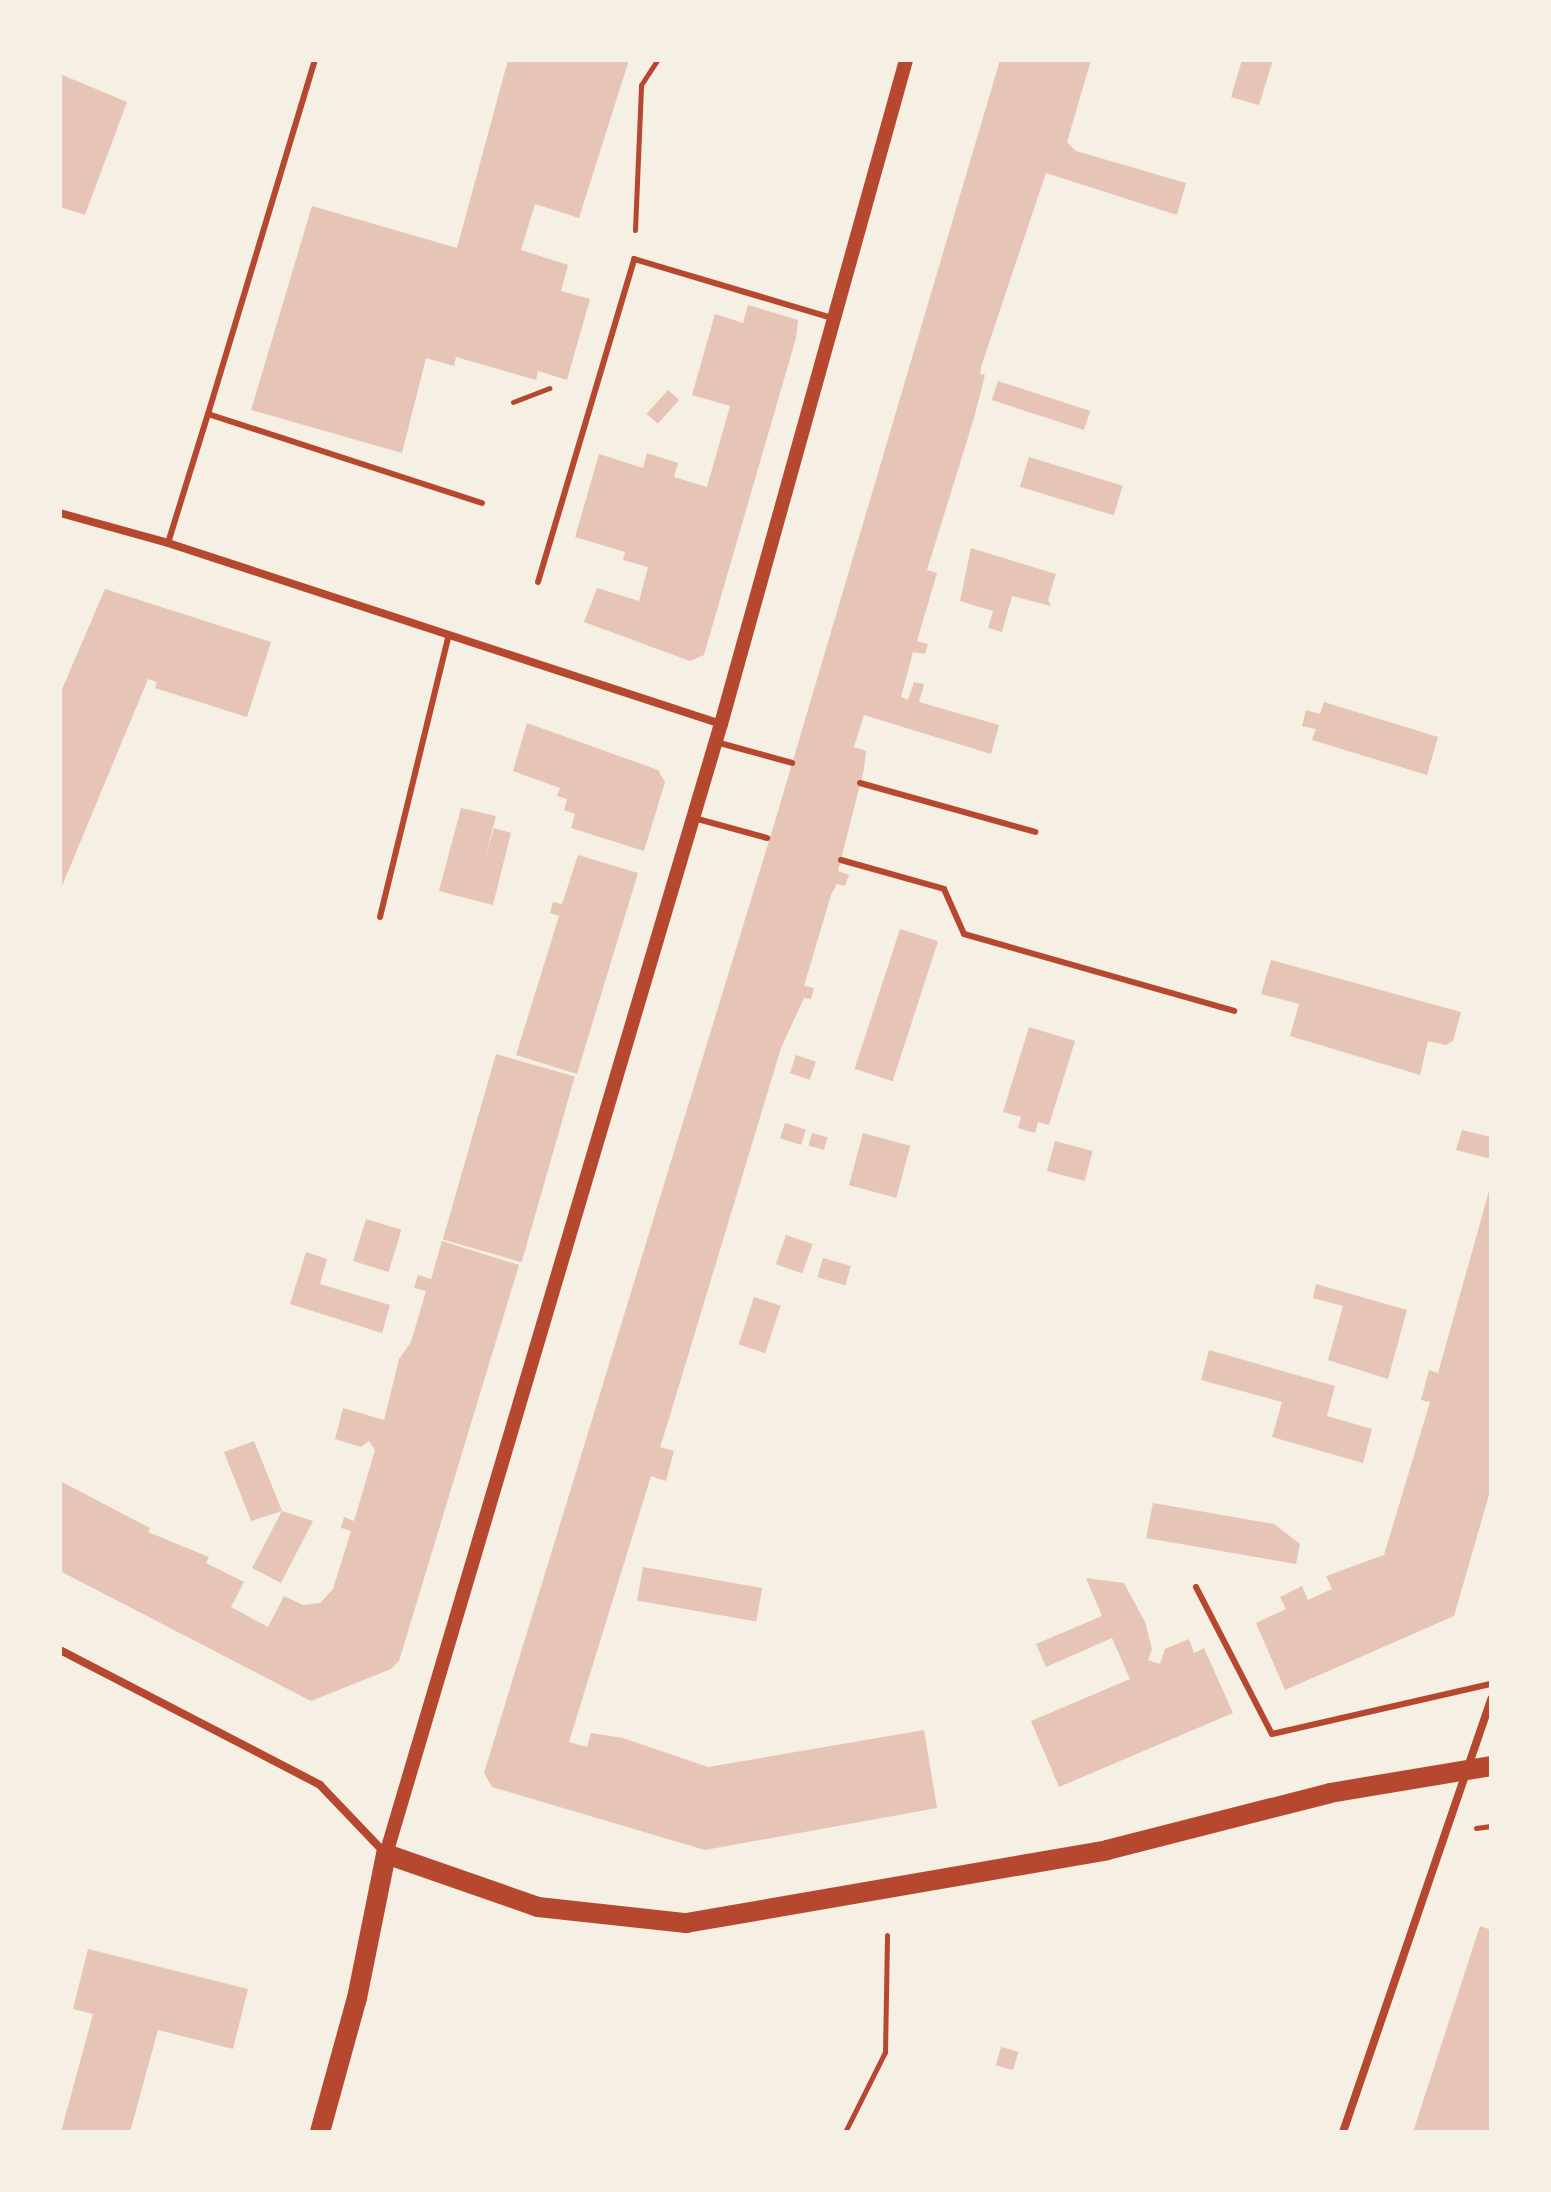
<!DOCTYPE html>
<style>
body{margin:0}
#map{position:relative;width:1551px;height:2192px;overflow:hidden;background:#f6efe4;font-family:Signika,sans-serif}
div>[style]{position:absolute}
.building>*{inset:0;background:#e6c5b7;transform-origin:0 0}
.path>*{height:5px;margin:-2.5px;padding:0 2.5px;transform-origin:2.5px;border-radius:2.5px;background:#b5482f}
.service>*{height:6px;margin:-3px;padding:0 3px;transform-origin:3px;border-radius:3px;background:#b5482f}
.minor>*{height:8px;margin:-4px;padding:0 4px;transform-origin:4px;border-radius:4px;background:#b5482f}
.tertiary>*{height:14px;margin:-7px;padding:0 7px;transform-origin:7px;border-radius:7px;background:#b5482f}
.primary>*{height:20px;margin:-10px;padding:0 10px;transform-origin:10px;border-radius:10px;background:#b5482f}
span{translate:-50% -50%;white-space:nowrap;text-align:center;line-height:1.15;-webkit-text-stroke:6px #f6efe4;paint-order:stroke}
.frame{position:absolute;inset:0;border:62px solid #f6efe4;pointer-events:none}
</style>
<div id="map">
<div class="building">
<div style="clip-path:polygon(508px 60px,629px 60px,579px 218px,535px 204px,521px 250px,568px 265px,561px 291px,590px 299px,567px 380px,538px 371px,536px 380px,456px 357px,454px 366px,426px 358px,402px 453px,251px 410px,312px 206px,457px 248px)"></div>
<div style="clip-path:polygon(1000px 60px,1091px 60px,1067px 142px,1076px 151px,1186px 183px,1177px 215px,1046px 173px,982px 364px,980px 374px,985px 375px,974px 418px,927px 570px,937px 573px,917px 641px,928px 644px,925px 654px,913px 652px,901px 697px,908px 700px,914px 682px,924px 684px,919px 702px,999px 725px,991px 754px,864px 715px,854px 747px,866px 751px,864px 769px,838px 871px,849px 875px,845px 886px,837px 884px,831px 895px,804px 986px,814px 988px,811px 999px,804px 998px,781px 1048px,668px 1422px,660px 1447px,674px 1451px,666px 1481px,651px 1476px,569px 1742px,587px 1747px,591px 1733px,623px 1738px,708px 1767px,924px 1730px,937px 1808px,705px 1850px,492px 1787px,484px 1773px,776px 818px)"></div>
<div style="clip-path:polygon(1242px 60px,1273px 60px,1259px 105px,1231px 97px)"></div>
<div style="clip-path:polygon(60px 74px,127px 102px,85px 215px,60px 207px)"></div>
<div style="clip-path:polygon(748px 305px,798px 320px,796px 338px,704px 655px,690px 661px,584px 622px,597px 588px,639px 601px,648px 567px,623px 560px,625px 552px,575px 537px,599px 454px,643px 468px,647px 453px,678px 463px,674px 477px,707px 487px,730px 406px,692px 395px,715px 314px,743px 323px)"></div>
<div style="left:998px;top:381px;width:97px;height:20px;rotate:18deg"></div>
<div style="left:668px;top:390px;width:15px;height:32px;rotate:42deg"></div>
<div style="left:1029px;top:457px;width:98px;height:31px;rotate:17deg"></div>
<div style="clip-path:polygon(971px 548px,1056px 574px,1048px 600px,1051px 606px,1012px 596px,1002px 632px,988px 628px,993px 611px,960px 601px)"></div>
<div style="clip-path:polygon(105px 589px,271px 642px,247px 717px,155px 688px,157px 682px,148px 679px,60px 891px,60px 694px)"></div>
<div style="clip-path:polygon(1324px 702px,1438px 737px,1427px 775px,1312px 740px,1316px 729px,1302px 726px,1306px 710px,1320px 714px)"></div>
<div style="clip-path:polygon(527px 723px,658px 770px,665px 782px,644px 851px,571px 828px,575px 814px,564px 810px,567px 799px,557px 796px,560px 788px,513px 771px)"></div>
<div style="clip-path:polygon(461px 808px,496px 816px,485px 858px,494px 828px,511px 833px,493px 905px,439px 891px)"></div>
<div style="clip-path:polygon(578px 855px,638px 873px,577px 1074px,516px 1055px,559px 916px,550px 913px,553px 902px,562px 904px)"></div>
<div style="left:900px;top:929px;width:40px;height:147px;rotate:18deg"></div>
<div style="clip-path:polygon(1271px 960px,1461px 1012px,1453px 1041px,1446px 1045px,1428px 1041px,1420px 1075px,1290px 1036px,1299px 1004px,1261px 994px)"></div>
<div style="clip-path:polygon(1029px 1027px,1075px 1041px,1049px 1125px,1038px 1122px,1035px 1133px,1018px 1128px,1021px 1117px,1003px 1112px)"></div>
<div style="left:496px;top:1054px;width:82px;height:193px;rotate:16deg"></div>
<div style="left:796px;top:1055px;width:21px;height:19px;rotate:19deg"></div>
<div style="left:785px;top:1123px;width:22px;height:16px;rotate:18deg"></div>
<div style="clip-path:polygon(1462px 1130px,1491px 1137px,1491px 1159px,1456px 1150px)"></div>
<div style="left:812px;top:1133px;width:16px;height:13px;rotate:15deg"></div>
<div style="left:863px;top:1133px;width:49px;height:54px;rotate:15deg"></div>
<div style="left:1055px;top:1141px;width:39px;height:31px;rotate:15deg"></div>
<div style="clip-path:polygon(1491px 1184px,1491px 1488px,1454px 1616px,1285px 1690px,1256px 1623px,1286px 1609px,1280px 1597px,1302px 1586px,1308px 1600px,1332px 1589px,1326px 1576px,1384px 1555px,1430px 1402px,1421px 1400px,1429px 1370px,1438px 1373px)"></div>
<div style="left:366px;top:1219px;width:37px;height:44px;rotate:17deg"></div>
<div style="left:786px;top:1235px;width:28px;height:31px;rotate:19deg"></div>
<div style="clip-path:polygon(442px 1241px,519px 1265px,399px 1661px,391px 1669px,311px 1701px,60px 1571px,60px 1481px,150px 1528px,148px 1532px,209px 1557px,206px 1563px,244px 1582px,231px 1607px,268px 1627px,284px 1596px,303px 1605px,320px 1603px,333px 1589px,351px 1531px,341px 1528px,344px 1517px,354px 1521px,375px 1450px,369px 1441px,361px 1447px,335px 1439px,343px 1408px,384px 1420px,399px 1359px,411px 1342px,426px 1291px,414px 1288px,418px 1275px,431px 1279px)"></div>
<div style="clip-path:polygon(306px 1252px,327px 1259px,320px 1284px,390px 1305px,382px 1333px,290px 1304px)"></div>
<div style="left:823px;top:1258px;width:29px;height:20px;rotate:16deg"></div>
<div style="clip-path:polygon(1316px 1284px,1407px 1310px,1388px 1379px,1328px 1360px,1343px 1306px,1313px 1298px)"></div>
<div style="left:754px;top:1297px;width:28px;height:50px;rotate:18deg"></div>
<div style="clip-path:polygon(1209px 1350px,1335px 1386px,1327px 1416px,1372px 1429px,1363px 1463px,1272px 1437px,1282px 1402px,1201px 1380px)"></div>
<div style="clip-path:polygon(254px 1441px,282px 1511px,313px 1521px,281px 1583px,252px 1568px,282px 1511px,251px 1521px,224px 1452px)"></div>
<div style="clip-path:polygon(1153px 1503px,1274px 1524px,1300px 1544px,1296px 1564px,1146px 1538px)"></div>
<div style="left:643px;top:1567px;width:121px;height:34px;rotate:10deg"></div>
<div style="clip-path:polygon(1086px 1578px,1124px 1583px,1145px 1622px,1152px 1649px,1148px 1660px,1160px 1664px,1165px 1649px,1189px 1639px,1194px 1653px,1204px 1648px,1233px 1713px,1059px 1787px,1031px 1721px,1130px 1679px,1112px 1638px,1046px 1667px,1036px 1644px,1102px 1616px)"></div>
<div style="clip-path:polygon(1480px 1926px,1491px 1930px,1491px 2132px,1413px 2132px)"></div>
<div style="clip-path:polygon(88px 1949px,248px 1989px,233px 2049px,158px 2030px,130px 2132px,61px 2132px,93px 2014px,73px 2009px)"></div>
<div style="left:1001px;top:2047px;width:18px;height:19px;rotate:16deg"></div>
</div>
<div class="path">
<div style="left:635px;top:230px;width:145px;rotate:-87.6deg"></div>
<div style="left:641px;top:85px;width:30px;rotate:-57deg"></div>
<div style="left:513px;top:402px;width:39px;rotate:-21deg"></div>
<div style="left:1476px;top:1828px;width:15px;rotate:-8deg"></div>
<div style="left:845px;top:2132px;width:89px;rotate:-63.4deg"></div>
<div style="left:885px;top:2052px;width:117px;rotate:-89deg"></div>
</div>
<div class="service">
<div style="left:208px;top:414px;width:370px;rotate:-73.2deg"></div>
<div style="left:168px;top:543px;width:135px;rotate:-72.8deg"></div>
<div style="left:208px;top:414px;width:288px;rotate:18deg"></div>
<div style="left:538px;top:582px;width:337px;rotate:-73.4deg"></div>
<div style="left:634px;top:259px;width:207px;rotate:16.6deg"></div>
<div style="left:716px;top:742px;width:79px;rotate:15.4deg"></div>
<div style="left:860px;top:783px;width:182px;rotate:15.6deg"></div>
<div style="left:694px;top:818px;width:76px;rotate:15.3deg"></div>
<div style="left:841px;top:860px;width:107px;rotate:15.7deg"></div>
<div style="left:944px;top:889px;width:49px;rotate:66deg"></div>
<div style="left:964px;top:934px;width:281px;rotate:15.9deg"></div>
<div style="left:380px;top:917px;width:288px;rotate:-76.3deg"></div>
<div style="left:1196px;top:1587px;width:165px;rotate:62.7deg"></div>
<div style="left:1272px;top:1734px;width:225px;rotate:-12.9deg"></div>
</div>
<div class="minor">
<div style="left:60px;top:513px;width:112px;rotate:15.5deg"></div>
<div style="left:168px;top:543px;width:582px;rotate:18.12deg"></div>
<div style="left:60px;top:1650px;width:293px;rotate:27.4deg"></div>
<div style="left:320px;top:1785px;width:95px;rotate:46.3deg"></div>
<div style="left:1343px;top:2132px;width:458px;rotate:-71.1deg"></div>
</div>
<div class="tertiary">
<div style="left:386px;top:1854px;width:1179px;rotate:-73.49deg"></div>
<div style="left:721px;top:724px;width:689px;rotate:-74.43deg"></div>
</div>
<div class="primary">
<div style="left:320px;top:2132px;width:139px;rotate:-74.6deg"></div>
<div style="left:357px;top:1998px;width:147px;rotate:-78.6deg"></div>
<div style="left:386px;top:1854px;width:161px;rotate:19.2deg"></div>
<div style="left:538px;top:1907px;width:149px;rotate:6.2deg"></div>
<div style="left:686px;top:1923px;width:427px;rotate:-9.8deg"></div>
<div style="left:1107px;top:1850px;width:230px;rotate:-14.3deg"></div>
<div style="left:1330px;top:1793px;width:163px;rotate:-9.5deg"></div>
</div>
<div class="frame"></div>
</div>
